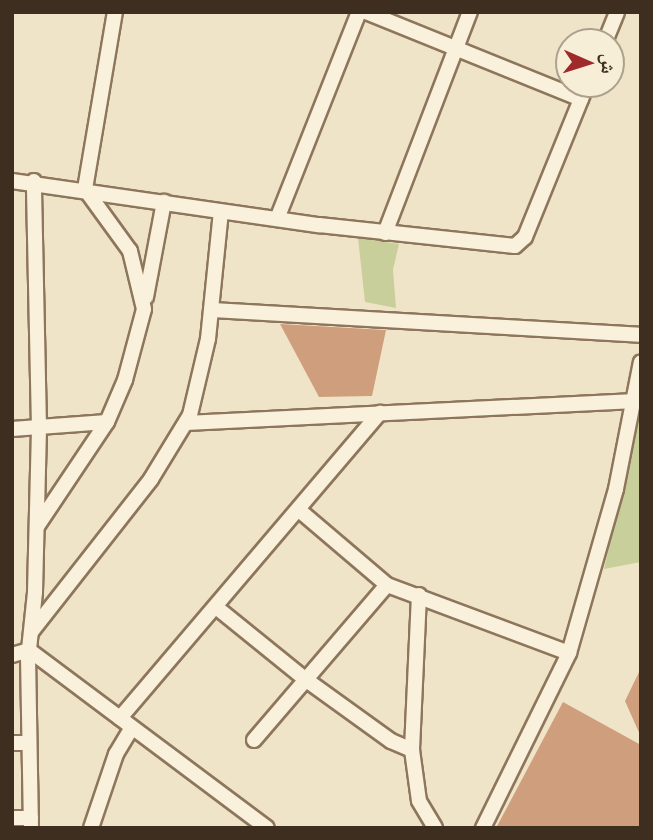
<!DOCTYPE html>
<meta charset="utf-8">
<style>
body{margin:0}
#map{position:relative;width:653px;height:840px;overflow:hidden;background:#f0e4c8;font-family:"IBM Plex Serif","Noto Naskh Arabic",serif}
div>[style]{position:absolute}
.green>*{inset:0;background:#c9cf9b}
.building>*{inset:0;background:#cf9f7d}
.roads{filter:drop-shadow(2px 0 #8d765c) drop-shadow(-2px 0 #8d765c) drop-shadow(0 2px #8d765c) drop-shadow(0 -2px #8d765c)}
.minor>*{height:14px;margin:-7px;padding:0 7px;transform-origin:7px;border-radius:7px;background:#faf1dc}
span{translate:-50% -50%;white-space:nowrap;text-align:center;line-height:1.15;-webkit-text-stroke:7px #f7eed8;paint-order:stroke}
.frame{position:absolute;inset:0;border:14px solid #3d2e20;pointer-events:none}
.north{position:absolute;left:555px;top:28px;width:70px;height:70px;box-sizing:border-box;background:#f7eed8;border:2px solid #ada18e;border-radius:50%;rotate:93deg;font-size:19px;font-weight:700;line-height:28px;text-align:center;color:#3d2e20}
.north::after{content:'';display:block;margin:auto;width:24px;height:32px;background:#9e2a2b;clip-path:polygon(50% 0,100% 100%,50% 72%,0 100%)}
</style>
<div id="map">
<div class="green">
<div style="clip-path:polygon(358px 238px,399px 244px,393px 270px,396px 308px,365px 302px)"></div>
<div style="clip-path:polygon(634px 407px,641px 407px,641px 562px,604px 569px,628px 463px)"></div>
</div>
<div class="building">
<div style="clip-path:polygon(280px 324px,386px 330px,372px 396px,319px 397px)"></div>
<div style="clip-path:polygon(641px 668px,641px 737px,625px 701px)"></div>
<div style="clip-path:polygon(563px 702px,641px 745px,641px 828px,496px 828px)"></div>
</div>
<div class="roads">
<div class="minor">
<div style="left:366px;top:12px;width:232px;rotate:22deg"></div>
<div style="left:605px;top:42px;width:32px;rotate:-68deg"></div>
<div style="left:12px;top:181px;width:310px;rotate:8.2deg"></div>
<div style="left:319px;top:225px;width:197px;rotate:6.1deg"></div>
<div style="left:515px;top:246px;width:13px;rotate:-42deg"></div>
<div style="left:525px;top:237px;width:165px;rotate:-67.9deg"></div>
<div style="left:277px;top:219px;width:223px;rotate:-68.4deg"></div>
<div style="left:385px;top:233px;width:237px;rotate:-69deg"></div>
<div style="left:146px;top:297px;width:97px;rotate:-79.3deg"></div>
<div style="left:211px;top:310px;width:431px;rotate:3.3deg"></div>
<div style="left:186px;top:423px;width:450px;rotate:-2.8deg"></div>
<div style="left:12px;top:429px;width:95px;rotate:-4.2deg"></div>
<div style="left:107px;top:422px;width:46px;rotate:-66.8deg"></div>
<div style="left:125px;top:380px;width:73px;rotate:-75deg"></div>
<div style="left:144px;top:309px;width:60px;rotate:-103.6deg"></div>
<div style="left:130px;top:251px;width:77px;rotate:-126deg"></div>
<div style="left:85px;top:189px;width:180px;rotate:-80.4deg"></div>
<div style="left:299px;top:510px;width:116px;rotate:40.4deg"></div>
<div style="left:38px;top:525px;width:124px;rotate:-56.2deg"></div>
<div style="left:419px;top:595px;width:155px;rotate:92.6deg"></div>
<div style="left:412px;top:750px;width:51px;rotate:82.2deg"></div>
<div style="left:419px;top:801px;width:31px;rotate:59deg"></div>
<div style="left:216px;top:607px;width:114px;rotate:39deg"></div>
<div style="left:305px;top:679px;width:106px;rotate:35.8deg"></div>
<div style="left:391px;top:741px;width:23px;rotate:23deg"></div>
<div style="left:32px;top:631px;width:193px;rotate:-51.9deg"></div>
<div style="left:151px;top:479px;width:75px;rotate:-58.6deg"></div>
<div style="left:190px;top:415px;width:78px;rotate:-76.7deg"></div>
<div style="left:208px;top:339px;width:128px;rotate:-84.2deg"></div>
<div style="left:12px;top:655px;width:18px;rotate:-16deg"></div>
<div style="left:29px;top:650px;width:297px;rotate:36.8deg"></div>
<div style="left:120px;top:718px;width:401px;rotate:-49.6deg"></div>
<div style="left:254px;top:740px;width:204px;rotate:-49.4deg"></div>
<div style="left:387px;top:585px;width:194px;rotate:20.5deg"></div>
<div style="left:12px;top:743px;width:17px"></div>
<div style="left:12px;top:818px;width:19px"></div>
<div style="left:31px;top:828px;width:169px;rotate:-91deg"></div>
<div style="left:28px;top:659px;width:67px;rotate:-84deg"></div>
<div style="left:35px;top:592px;width:164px;rotate:-88.6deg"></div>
<div style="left:39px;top:428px;width:247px;rotate:-91.2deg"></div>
<div style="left:91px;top:828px;width:78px;rotate:-71.3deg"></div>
<div style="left:116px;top:754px;width:31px;rotate:-59deg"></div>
<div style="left:483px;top:828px;width:195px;rotate:-63.8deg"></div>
<div style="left:569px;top:653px;width:171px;rotate:-74deg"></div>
<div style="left:616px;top:489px;width:129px;rotate:-78.9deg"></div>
</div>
</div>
<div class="frame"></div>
<div class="north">ش</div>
</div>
